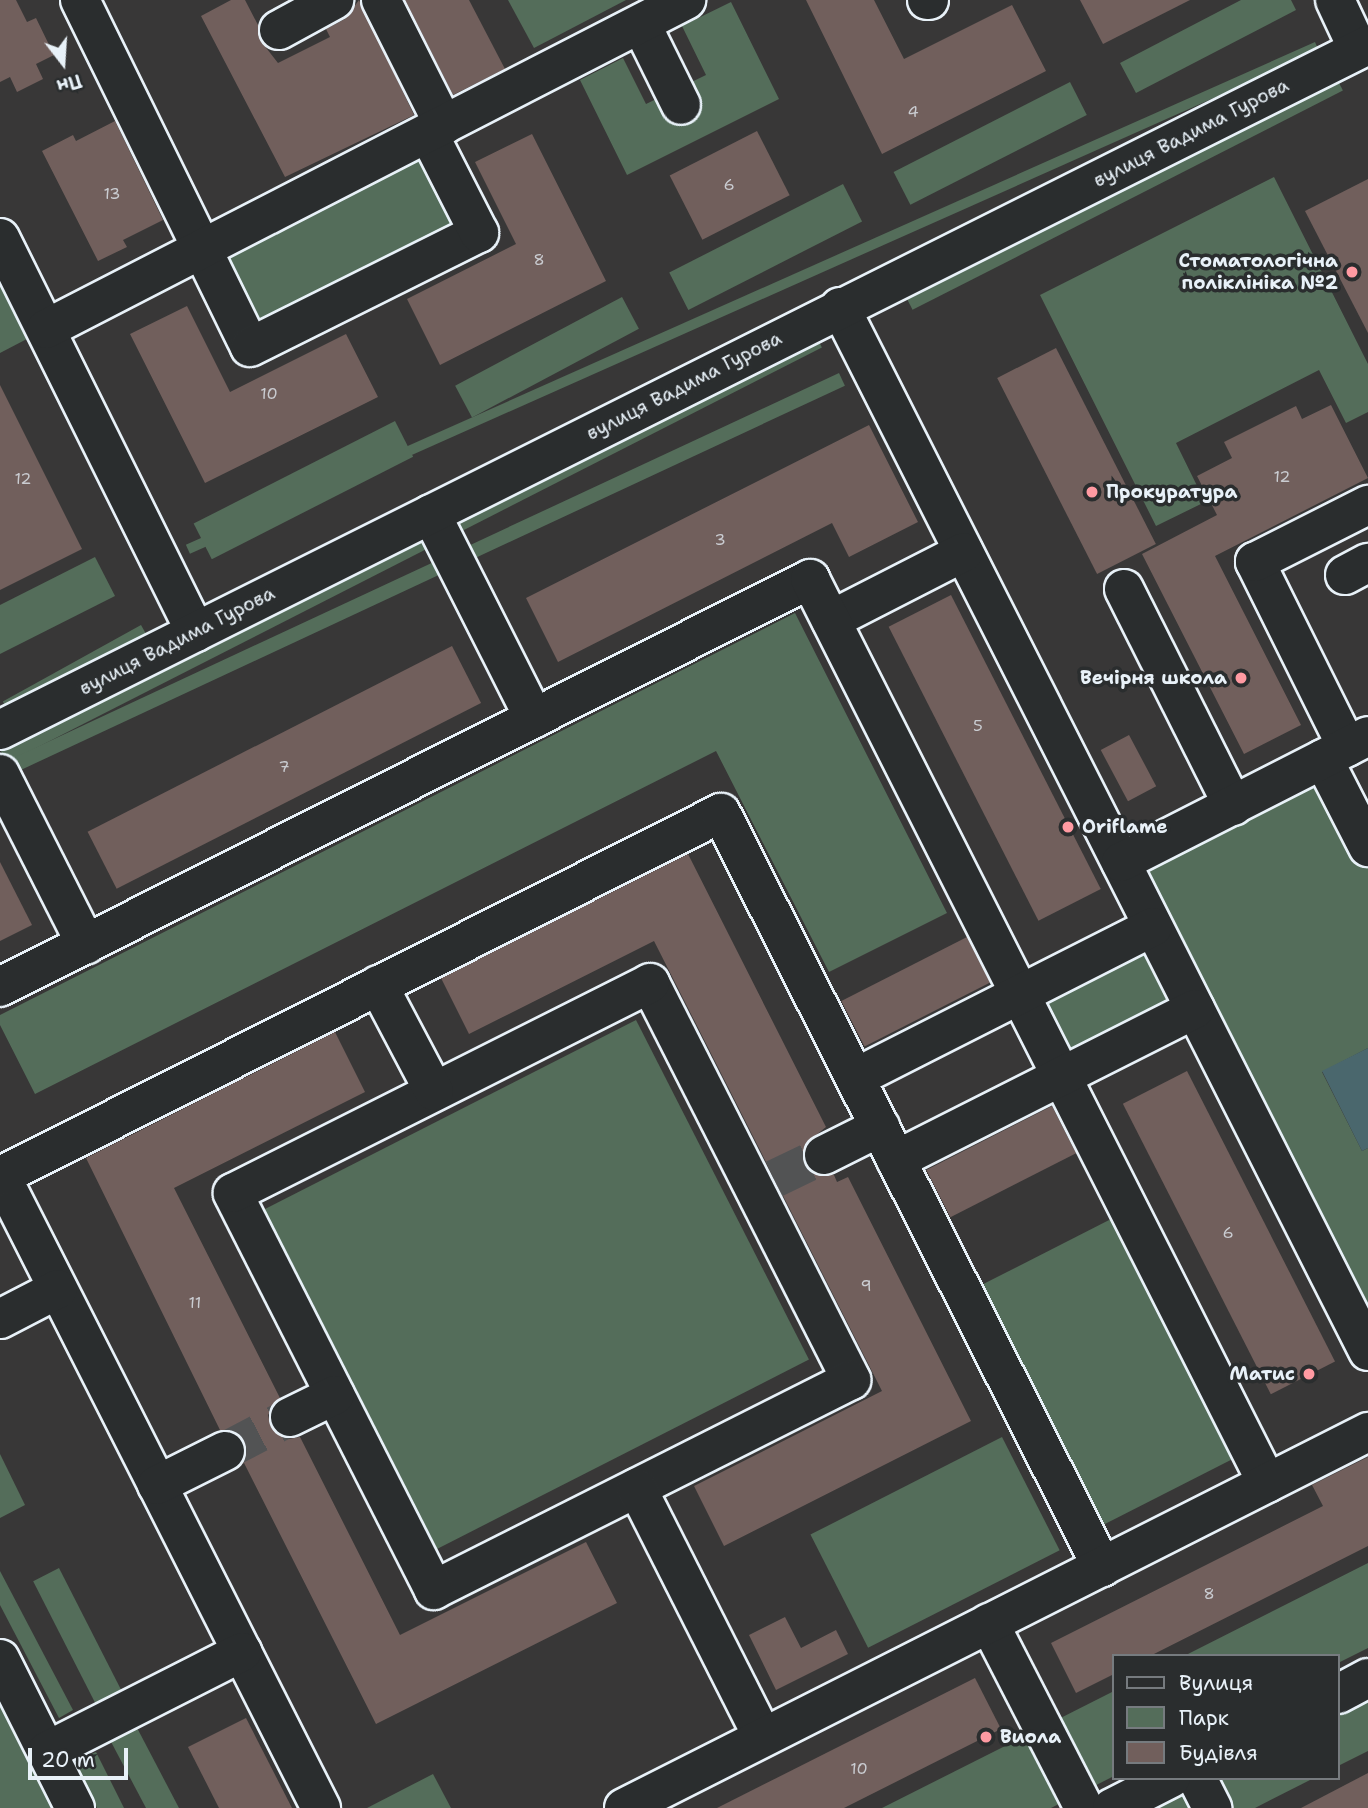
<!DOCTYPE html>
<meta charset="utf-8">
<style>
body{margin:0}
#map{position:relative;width:1368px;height:1808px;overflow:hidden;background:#383737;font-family:"Shantell Sans",sans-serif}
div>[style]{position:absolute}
.green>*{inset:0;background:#546d5a;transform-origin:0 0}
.water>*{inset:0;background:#4a676d}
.building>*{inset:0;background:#715f5c;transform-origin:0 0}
.minor-tunnel>*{height:38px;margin-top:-19px;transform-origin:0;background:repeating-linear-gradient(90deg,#525354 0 38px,transparent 0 57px)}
.roads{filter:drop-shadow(2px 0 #e8f1f8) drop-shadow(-2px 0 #e8f1f8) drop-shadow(0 2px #e8f1f8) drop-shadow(0 -2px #e8f1f8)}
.minor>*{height:38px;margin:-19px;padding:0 19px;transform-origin:19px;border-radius:19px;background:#2a2d2e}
.dots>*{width:19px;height:19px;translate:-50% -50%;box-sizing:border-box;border:4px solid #2a2d2e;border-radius:50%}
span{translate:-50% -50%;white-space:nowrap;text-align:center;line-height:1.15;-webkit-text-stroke:7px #2a2d2e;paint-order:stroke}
.number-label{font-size:16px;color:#caccd1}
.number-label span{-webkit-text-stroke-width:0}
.street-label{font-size:19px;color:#e8f1f8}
.poi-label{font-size:19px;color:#e8f1f8;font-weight:700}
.right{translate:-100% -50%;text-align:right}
.left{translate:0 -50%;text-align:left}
.legend{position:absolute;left:1112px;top:1654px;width:228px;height:126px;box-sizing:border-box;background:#2a2d2e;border:2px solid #767b7f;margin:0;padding:9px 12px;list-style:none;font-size:21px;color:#e8f1f8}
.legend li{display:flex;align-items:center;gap:14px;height:35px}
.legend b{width:35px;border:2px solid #767b7f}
.north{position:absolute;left:28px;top:28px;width:70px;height:70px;-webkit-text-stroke:5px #2a2d2e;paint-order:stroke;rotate:163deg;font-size:19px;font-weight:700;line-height:28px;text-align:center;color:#e8f1f8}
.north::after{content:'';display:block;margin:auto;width:24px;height:32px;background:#e8f1f8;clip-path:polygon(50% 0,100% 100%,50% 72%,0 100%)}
.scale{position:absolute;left:28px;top:1748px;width:100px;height:32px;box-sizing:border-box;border:4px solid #e8f1f8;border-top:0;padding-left:9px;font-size:21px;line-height:24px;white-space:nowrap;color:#e8f1f8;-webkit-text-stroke:5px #2a2d2e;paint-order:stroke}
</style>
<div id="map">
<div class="green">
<div style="clip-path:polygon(508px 0,626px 0,534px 48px)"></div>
<div style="clip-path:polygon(1241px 0,1291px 0,1296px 10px,1136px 93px,1120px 63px)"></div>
<div style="clip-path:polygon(731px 2px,779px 99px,627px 175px,580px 80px,623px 58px,646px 104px,706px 75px,682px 26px)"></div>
<div style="left:1315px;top:42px;width:10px;height:1236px;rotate:66deg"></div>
<div style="left:1337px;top:79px;width:13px;height:483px;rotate:63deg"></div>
<div style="left:1070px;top:82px;width:37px;height:198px;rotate:63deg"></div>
<div style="left:428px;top:133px;width:112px;height:255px;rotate:63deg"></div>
<div style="clip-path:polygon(1274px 177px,1368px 364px,1368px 412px,1346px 423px,1319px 370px,1176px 443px,1205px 502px,1156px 526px,1040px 295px)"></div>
<div style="left:843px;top:184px;width:42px;height:195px;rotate:63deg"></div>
<div style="clip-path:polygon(0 238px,46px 329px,0 353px)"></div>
<div style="left:622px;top:297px;width:36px;height:189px;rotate:62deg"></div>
<div style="left:816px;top:336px;width:13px;height:915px;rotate:63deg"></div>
<div style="left:839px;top:373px;width:14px;height:941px;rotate:65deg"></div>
<div style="left:395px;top:421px;width:40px;height:226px;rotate:63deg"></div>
<div style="clip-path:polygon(95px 557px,115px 596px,0 654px,0 605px)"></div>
<div style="clip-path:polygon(795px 613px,947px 913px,829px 972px,716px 751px,35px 1094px,0 1025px,0 1015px)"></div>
<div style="left:141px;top:625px;width:13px;height:158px;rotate:61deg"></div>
<div style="clip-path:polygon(1323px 759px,1368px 847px,1368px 1048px,1322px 1072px,1362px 1151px,1368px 1148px,1368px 1340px,1195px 1010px,1062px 1077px,1020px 994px,1153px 927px,1121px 862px)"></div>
<div style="left:636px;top:1020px;width:381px;height:418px;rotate:63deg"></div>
<div style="left:1115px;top:1217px;width:269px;height:150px;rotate:63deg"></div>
<div style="left:1002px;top:1437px;width:127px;height:215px;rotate:63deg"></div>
<div style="clip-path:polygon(0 1454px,25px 1505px,0 1518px)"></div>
<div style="clip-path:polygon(1368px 1563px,1368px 1648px,1338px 1663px,1338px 1656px,1184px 1656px)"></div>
<div style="left:59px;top:1568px;width:144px;height:29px;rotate:63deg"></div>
<div style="clip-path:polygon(0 1571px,73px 1710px,59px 1718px,0 1605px)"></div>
<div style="clip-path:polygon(0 1660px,75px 1808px,0 1808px)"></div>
<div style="clip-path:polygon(1114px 1691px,1114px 1776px,1051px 1808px,882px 1808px)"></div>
<div style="clip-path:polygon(1368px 1701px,1368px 1751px,1338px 1766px,1338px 1716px)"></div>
<div style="clip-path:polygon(135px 1724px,179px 1808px,146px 1808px,109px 1738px)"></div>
<div style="clip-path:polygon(96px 1752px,124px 1808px,97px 1808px,74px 1762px)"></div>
<div style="clip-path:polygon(433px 1774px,451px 1808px,367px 1808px)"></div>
<div style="clip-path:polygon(1215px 1778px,1314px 1778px,1255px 1808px,1155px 1808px)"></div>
</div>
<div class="water">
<div style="clip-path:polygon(1368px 1048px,1368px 1148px,1362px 1151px,1322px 1071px)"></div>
</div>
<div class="building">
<div style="clip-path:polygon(0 0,16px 0,27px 22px,36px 18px,54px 55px,36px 64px,43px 79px,17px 92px,10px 77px,0 82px)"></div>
<div style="clip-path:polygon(231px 0,245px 0,258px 25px,260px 40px,278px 63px,330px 37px,326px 29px,345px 19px,359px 0,414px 115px,285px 177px,201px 16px)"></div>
<div style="clip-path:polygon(405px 0,469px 0,505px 69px,453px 95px)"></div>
<div style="clip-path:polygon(806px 0,874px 0,904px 59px,1012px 5px,1046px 71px,882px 154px)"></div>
<div style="clip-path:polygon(1080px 0,1190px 0,1103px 44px)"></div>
<div style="clip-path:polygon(115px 121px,163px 220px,123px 240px,127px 247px,98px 261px,42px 151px,73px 135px,76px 141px)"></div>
<div style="left:757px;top:131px;width:72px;height:98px;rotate:63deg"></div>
<div style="clip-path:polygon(532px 134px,606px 281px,440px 365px,407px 299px,516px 244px,475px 162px)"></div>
<div style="clip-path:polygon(1368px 179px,1368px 333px,1305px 211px)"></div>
<div style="clip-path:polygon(187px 306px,230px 392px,346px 334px,378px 397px,205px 483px,130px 334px)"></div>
<div style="left:1056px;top:348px;width:220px;height:66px;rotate:63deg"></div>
<div style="clip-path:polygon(0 385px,82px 549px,0 590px)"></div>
<div style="clip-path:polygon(1331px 405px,1368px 478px,1215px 556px,1301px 725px,1244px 754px,1142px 554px,1217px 515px,1197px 476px,1232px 458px,1224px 442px,1296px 406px,1302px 419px)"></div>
<div style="clip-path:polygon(869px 425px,918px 522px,849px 557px,832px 523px,558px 662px,526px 598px)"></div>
<div style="left:951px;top:595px;width:330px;height:70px;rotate:63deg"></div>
<div style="left:452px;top:646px;width:64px;height:409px;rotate:63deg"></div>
<div style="left:1129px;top:735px;width:58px;height:32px;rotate:62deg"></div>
<div style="clip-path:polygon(688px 854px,826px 1127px,805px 1144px,804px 1164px,813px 1174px,834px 1175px,837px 1182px,848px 1177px,971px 1421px,724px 1546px,694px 1486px,882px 1391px,654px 941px,469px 1034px,441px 978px)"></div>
<div style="clip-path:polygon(0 862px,32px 925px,0 941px)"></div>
<div style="left:967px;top:937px;width:51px;height:141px;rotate:63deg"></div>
<div style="clip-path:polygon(335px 1032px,365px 1092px,174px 1188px,280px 1398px,268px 1415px,271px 1427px,288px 1439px,300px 1437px,400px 1635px,586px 1542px,617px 1603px,376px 1724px,244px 1463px,241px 1465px,247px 1453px,244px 1441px,236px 1432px,220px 1430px,86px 1158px)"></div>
<div style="left:1187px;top:1071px;width:326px;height:72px;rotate:63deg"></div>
<div style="left:1052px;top:1106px;width:53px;height:141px;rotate:63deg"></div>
<div style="clip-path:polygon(1368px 1457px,1368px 1546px,1150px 1656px,1114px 1656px,1114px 1674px,1076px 1693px,1051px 1643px,1323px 1506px,1312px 1485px)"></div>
<div style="clip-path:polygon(785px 1617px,801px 1648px,836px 1630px,848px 1654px,776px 1690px,749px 1635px)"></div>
<div style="clip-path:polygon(975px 1678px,1001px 1729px,844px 1808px,717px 1808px)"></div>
<div style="clip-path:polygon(246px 1718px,292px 1808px,219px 1808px,188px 1747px)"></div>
<div style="clip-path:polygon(1368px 1773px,1368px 1808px,1301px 1808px)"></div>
</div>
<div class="minor-tunnel">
<div style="left:774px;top:1179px;width:55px;rotate:-25.6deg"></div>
<div style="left:225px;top:1451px;width:73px;rotate:-27.6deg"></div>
</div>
<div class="roads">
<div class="minor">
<div style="left:80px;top:0;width:386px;rotate:63.9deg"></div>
<div style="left:250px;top:347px;width:256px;rotate:-26.5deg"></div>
<div style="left:479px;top:233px;width:112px;rotate:-117deg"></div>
<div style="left:381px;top:0;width:140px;rotate:63.3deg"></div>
<div style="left:927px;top:0;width:2px"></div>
<div style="left:1335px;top:0;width:54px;rotate:64.9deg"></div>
<div style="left:641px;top:24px;width:90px;rotate:63.7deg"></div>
<div style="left:279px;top:30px;width:63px;rotate:-28.6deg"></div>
<div style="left:0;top:238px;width:440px;rotate:63.6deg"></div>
<div style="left:840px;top:307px;width:1170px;rotate:63.17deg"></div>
<div style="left:46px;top:329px;width:720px;rotate:-27.21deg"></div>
<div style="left:431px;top:514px;width:229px;rotate:63.2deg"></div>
<div style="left:1345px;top:575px;width:26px;rotate:-28deg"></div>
<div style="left:1124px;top:589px;width:243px;rotate:63.3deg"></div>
<div style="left:831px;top:620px;width:149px;rotate:-27.1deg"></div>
<div style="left:0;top:730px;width:1530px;rotate:-26.6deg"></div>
<div style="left:1347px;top:747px;width:207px;rotate:-116.4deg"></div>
<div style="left:1255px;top:562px;width:127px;rotate:-26.8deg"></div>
<div style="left:1323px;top:759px;width:99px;rotate:62.9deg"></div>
<div style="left:0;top:774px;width:191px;rotate:63.2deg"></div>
<div style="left:1121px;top:862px;width:277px;rotate:-27deg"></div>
<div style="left:650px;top:983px;width:445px;rotate:63.1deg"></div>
<div style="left:851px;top:1380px;width:467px;rotate:153.3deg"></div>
<div style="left:434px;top:1590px;width:445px;rotate:-116.9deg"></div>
<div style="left:233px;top:1193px;width:467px;rotate:-26.7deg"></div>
<div style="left:378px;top:985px;width:120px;rotate:62.2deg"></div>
<div style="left:0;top:987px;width:907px;rotate:-26.73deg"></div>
<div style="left:810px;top:579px;width:1013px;rotate:63.18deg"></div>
<div style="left:855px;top:1078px;width:334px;rotate:-26.9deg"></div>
<div style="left:824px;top:1155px;width:63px;rotate:-26.6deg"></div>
<div style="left:896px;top:1160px;width:335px;rotate:-26.8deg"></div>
<div style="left:0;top:1174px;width:711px;rotate:63.15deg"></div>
<div style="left:1px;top:1176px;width:806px;rotate:-26.76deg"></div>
<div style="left:721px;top:813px;width:845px;rotate:63.19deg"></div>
<div style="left:0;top:1319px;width:65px;rotate:-27.3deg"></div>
<div style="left:290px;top:1417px;width:50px;rotate:-26.1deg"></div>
<div style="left:157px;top:1485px;width:76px;rotate:-26.6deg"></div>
<div style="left:637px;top:1488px;width:279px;rotate:63.2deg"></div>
<div style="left:989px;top:1623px;width:208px;rotate:62.8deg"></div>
<div style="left:0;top:1659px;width:167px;rotate:63.3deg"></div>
<div style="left:1338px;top:1694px;width:34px;rotate:-28deg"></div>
<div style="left:47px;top:1751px;width:219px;rotate:-26.9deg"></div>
<div style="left:1197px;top:1778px;width:34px;rotate:63deg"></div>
<div style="left:624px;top:1808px;width:834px;rotate:-26.81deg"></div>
<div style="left:1112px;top:1808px;width:66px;rotate:-27deg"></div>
</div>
</div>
<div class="dots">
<div style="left:1352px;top:272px;background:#ff9aa2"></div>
<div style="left:1092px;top:492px;background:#ff9aa2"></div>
<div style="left:1241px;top:678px;background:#ff9aa2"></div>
<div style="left:1068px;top:827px;background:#ff9aa2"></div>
<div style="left:1309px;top:1374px;background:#ff9aa2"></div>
<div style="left:986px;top:1737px;background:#ff9aa2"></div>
</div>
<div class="number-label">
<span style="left:913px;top:112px">4</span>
<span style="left:729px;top:185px">6</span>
<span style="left:112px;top:194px">13</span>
<span style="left:539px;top:260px">8</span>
<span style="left:269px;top:394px">10</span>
<span style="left:1282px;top:477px">12</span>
<span style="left:23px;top:479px">12</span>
<span style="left:720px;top:540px">3</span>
<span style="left:978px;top:726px">5</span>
<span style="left:284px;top:767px">7</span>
<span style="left:1228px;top:1233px">6</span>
<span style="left:866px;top:1286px">9</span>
<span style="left:195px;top:1303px">11</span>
<span style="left:1209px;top:1594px">8</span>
<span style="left:859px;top:1769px">10</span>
</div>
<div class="street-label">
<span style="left:1191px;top:133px;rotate:-27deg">вулиця Вадима Гурова</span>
<span style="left:684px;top:386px;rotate:-27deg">вулиця Вадима Гурова</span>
<span style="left:177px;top:641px;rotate:-27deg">вулиця Вадима Гурова</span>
</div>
<div class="poi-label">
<span class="right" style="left:1338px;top:272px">Стоматологічна<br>поліклініка №2</span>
<span class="left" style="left:1106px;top:492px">Прокуратура</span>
<span class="right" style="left:1227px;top:678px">Вечірня школа</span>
<span class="left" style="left:1082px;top:827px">Oriflame</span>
<span class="right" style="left:1295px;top:1374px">Матис</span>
<span class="left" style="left:1000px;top:1737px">Виола</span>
</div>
<ul class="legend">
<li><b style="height:9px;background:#2a2d2e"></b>Вулиця</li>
<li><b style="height:19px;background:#546d5a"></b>Парк</li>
<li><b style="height:19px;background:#715f5c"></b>Будівля</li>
</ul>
<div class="north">Пн</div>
<div class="scale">20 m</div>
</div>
